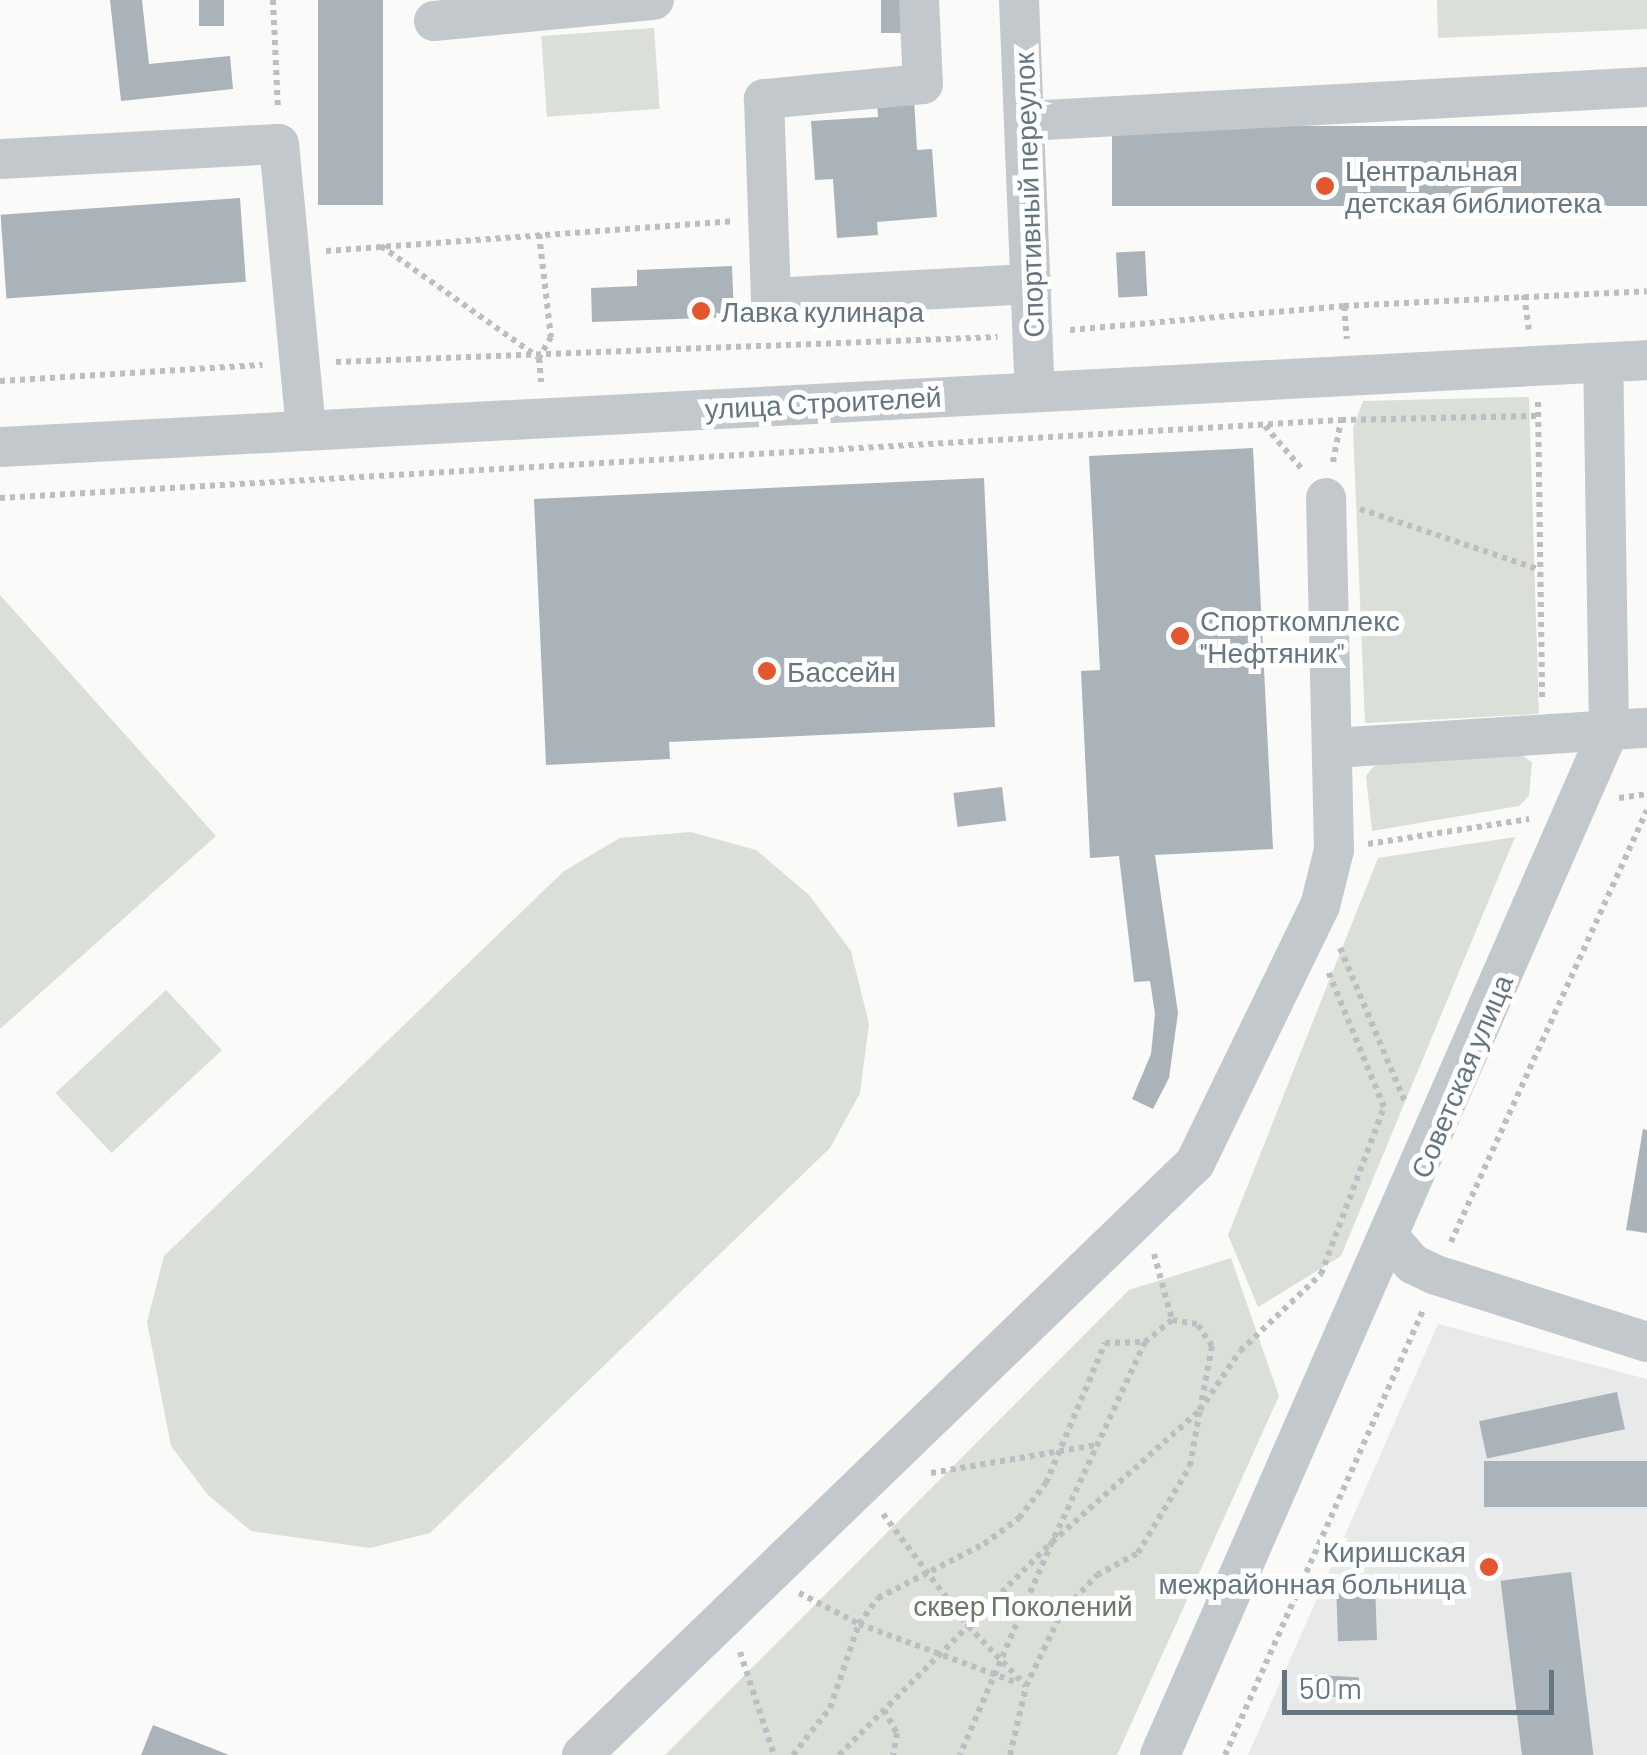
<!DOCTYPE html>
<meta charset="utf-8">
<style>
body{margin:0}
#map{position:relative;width:1647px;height:1755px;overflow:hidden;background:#fafaf8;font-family:Barlow,sans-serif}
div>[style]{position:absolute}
.built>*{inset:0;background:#e8e9e9}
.green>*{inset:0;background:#dadfd7;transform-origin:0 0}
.building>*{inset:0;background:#aab3b9;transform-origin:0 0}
.path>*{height:6px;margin-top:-3px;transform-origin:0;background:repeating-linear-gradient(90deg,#bbbfc2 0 5px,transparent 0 10px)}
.minor>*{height:40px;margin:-20px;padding:0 20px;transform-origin:20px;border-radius:20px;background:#c3c8cc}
.dots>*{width:28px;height:28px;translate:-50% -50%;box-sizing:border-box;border:5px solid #fff;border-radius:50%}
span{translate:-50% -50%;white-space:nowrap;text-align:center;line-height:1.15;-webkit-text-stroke:10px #fff;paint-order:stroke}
.poi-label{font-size:28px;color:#657683}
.left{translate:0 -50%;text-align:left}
.right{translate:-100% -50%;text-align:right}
.street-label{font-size:28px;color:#657683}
.park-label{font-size:28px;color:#687a64}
.scale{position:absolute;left:1282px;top:1670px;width:272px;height:45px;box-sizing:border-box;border:5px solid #657683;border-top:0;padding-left:12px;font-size:30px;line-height:35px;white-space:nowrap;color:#657683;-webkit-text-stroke:8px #fff;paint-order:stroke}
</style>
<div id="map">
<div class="built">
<div style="clip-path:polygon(1438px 1324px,1647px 1379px,1647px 1755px,1248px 1755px)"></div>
</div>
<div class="green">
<div style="clip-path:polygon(1437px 0,1647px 0,1647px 29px,1438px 38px)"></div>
<div style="left:654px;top:28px;width:81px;height:113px;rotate:86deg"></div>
<div style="clip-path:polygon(1529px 397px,1539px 714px,1365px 723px,1353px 428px,1363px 401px)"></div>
<div style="clip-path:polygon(0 595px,216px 836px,0 1029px)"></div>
<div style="clip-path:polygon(1522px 755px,1532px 762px,1529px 796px,1519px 806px,1372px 831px,1366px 776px,1372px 768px,1384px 761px)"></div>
<div style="clip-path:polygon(691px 832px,756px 850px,809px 895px,851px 951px,869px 1024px,860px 1093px,830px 1148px,430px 1533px,370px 1548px,251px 1531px,207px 1494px,171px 1446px,147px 1322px,164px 1256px,564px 871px,620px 838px)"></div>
<div style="clip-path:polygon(1515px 837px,1341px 1256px,1258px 1307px,1228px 1235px,1378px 858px)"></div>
<div style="left:166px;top:990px;width:82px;height:151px;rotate:47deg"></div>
<div style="clip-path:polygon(1231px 1258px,1279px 1396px,1117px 1755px,665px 1755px,1129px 1290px)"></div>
</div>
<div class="building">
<div style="clip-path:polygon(110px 0,142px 0,149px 64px,230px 56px,233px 89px,121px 101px)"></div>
<div style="left:199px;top:0;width:25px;height:26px"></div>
<div style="left:318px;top:0;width:65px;height:205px"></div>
<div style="left:881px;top:0;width:26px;height:33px"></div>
<div style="clip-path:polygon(914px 99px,917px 150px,932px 149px,937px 217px,877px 222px,878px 235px,837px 238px,833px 179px,815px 180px,811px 121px,878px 117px,877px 102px)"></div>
<div style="left:1647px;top:126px;width:80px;height:535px;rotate:90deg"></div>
<div style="left:240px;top:198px;width:84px;height:240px;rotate:86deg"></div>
<div style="left:1145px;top:251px;width:45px;height:29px;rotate:87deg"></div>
<div style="clip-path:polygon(732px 266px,734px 317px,592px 322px,591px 288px,637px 286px,637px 270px)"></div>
<div style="clip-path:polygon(1253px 448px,1273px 849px,1155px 855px,1178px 1013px,1169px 1078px,1153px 1109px,1132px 1099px,1151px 1054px,1155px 1014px,1150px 981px,1134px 982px,1119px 856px,1090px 858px,1081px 671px,1100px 670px,1089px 456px)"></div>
<div style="clip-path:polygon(984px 478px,995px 727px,669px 742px,670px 759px,546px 765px,534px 499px)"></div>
<div style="left:1002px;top:787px;width:34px;height:49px;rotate:83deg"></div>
<div style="clip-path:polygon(1643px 1129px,1647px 1130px,1647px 1233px,1626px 1230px)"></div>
<div style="left:1617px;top:1392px;width:38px;height:141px;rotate:78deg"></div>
<div style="left:1647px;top:1461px;width:46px;height:163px;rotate:90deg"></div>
<div style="left:1571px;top:1572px;width:184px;height:71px;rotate:83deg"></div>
<div style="left:1375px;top:1583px;width:57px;height:39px;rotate:88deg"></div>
<div style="left:1315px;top:1675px;width:44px;height:21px;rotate:3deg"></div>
<div style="clip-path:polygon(153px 1725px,229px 1755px,141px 1755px)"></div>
</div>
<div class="path">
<div style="left:273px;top:0;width:109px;rotate:87.4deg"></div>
<div style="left:539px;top:234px;width:104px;rotate:83.4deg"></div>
<div style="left:551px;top:337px;width:24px;rotate:120deg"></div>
<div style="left:539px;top:358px;width:24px;rotate:85deg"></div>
<div style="left:381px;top:246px;width:192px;rotate:35.3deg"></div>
<div style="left:326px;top:251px;width:407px;rotate:-4.2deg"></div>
<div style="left:1524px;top:295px;width:35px;rotate:82deg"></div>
<div style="left:1344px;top:306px;width:33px;rotate:85deg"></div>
<div style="left:1070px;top:330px;width:275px;rotate:-5deg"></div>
<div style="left:1344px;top:306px;width:303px;rotate:-2.8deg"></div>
<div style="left:336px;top:362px;width:662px;rotate:-2.16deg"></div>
<div style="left:0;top:381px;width:263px;rotate:-3.5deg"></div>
<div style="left:1538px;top:402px;width:298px;rotate:89.2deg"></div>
<div style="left:1265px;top:426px;width:57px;rotate:49.3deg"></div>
<div style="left:1333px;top:462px;width:43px;rotate:-79.2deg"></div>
<div style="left:0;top:498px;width:1343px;rotate:-3.33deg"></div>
<div style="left:1341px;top:420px;width:198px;rotate:-1.2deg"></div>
<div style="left:1360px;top:509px;width:190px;rotate:18.7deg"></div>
<div style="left:1619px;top:798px;width:28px;rotate:-8deg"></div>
<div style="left:1368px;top:844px;width:163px;rotate:-8.8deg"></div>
<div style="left:1340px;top:948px;width:167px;rotate:67.1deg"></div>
<div style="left:1451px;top:1242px;width:474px;rotate:-65.6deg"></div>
<div style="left:1154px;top:1254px;width:68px;rotate:74.7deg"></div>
<div style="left:931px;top:1473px;width:167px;rotate:-9.6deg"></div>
<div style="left:883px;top:1514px;width:141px;rotate:52.8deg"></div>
<div style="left:968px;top:1626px;width:83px;rotate:46deg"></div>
<div style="left:799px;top:1593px;width:68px;rotate:27.3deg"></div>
<div style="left:859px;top:1624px;width:170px;rotate:20.4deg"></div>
<div style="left:740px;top:1652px;width:108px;rotate:71.7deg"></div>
<div style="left:884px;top:1710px;width:26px;rotate:61deg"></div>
<div style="left:897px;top:1733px;width:22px;rotate:100deg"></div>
<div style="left:793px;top:1755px;width:60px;rotate:-51.8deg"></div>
<div style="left:830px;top:1708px;width:89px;rotate:-71deg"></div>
<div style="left:859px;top:1624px;width:32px;rotate:-54deg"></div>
<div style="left:878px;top:1598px;width:119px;rotate:-27deg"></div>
<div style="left:984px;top:1544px;width:44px;rotate:-36.6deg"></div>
<div style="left:1019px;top:1518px;width:44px;rotate:-52.4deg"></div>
<div style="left:1046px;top:1483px;width:152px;rotate:-67.1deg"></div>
<div style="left:1105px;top:1343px;width:40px;rotate:-1.4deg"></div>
<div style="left:839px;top:1755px;width:301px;rotate:-45deg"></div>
<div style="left:1052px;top:1542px;width:198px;rotate:-41.7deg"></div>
<div style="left:1200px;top:1410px;width:65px;rotate:-79.4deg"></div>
<div style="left:1212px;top:1346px;width:27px;rotate:-124deg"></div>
<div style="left:1197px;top:1324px;width:25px;rotate:-171deg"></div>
<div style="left:1172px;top:1320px;width:35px;rotate:141deg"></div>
<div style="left:1145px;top:1342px;width:221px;rotate:114.9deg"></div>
<div style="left:1052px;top:1542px;width:232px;rotate:113.4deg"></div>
<div style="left:1010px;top:1755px;width:71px;rotate:-76.9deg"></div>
<div style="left:1026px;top:1686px;width:80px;rotate:-64.1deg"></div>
<div style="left:1061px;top:1614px;width:53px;rotate:-47.3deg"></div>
<div style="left:1097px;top:1575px;width:47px;rotate:-28.2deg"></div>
<div style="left:1138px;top:1553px;width:101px;rotate:-59.1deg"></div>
<div style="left:1190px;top:1466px;width:57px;rotate:-79.9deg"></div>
<div style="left:1200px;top:1410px;width:71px;rotate:-55.9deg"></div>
<div style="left:1240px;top:1351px;width:112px;rotate:-43.5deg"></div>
<div style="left:1321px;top:1274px;width:178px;rotate:-69.3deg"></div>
<div style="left:1384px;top:1107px;width:147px;rotate:-112.4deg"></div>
<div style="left:1225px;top:1755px;width:488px;rotate:-66deg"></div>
</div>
<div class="minor">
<div style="left:919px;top:0;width:84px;rotate:87.3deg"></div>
<div style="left:923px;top:84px;width:160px;rotate:174.6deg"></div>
<div style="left:764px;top:99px;width:199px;rotate:88deg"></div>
<div style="left:771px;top:298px;width:262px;rotate:-3.1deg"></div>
<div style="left:1019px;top:0;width:390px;rotate:87.7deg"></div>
<div style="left:434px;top:21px;width:221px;rotate:-5.5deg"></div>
<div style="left:1026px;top:121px;width:622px;rotate:-3.13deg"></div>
<div style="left:0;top:159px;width:279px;rotate:-3.1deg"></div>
<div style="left:279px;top:144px;width:288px;rotate:84.6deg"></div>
<div style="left:0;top:447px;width:1649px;rotate:-3.02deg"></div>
<div style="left:1334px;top:748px;width:314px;rotate:-3.7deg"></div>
<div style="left:1390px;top:1238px;width:35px;rotate:49deg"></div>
<div style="left:1413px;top:1264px;width:25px;rotate:26deg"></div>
<div style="left:1436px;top:1275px;width:221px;rotate:17.6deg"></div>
<div style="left:582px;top:1755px;width:852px;rotate:-44deg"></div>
<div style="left:1195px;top:1163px;width:286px;rotate:-64.1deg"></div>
<div style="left:1320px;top:906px;width:58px;rotate:-76deg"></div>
<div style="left:1334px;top:850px;width:352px;rotate:-91.3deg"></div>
<div style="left:1160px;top:1755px;width:1119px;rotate:-66.34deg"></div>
<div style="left:1609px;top:730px;width:367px;rotate:-90.9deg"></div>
</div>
<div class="dots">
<div style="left:1325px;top:186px;background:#e4572e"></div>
<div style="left:701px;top:311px;background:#e4572e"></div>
<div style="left:1180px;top:636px;background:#e4572e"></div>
<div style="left:767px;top:671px;background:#e4572e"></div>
<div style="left:1489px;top:1567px;background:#e4572e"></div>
</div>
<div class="poi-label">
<span class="left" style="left:1345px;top:186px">Центральная<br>детская библиотека</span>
<span class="left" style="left:721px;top:311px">Лавка кулинара</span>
<span class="left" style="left:1200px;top:636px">Спорткомплекс<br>"Нефтяник"</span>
<span class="left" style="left:787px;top:671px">Бассейн</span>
<span class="right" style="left:1466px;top:1567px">Киришская<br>межрайонная больница</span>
</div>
<div class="street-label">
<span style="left:1028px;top:195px;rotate:-92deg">Спортивный переулок</span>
<span style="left:823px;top:402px;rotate:-3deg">улица Строителей</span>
<span style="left:1461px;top:1076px;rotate:-67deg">Советская улица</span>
</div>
<div class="park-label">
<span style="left:1023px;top:1605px">сквер Поколений</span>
</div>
<div class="scale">50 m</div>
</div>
